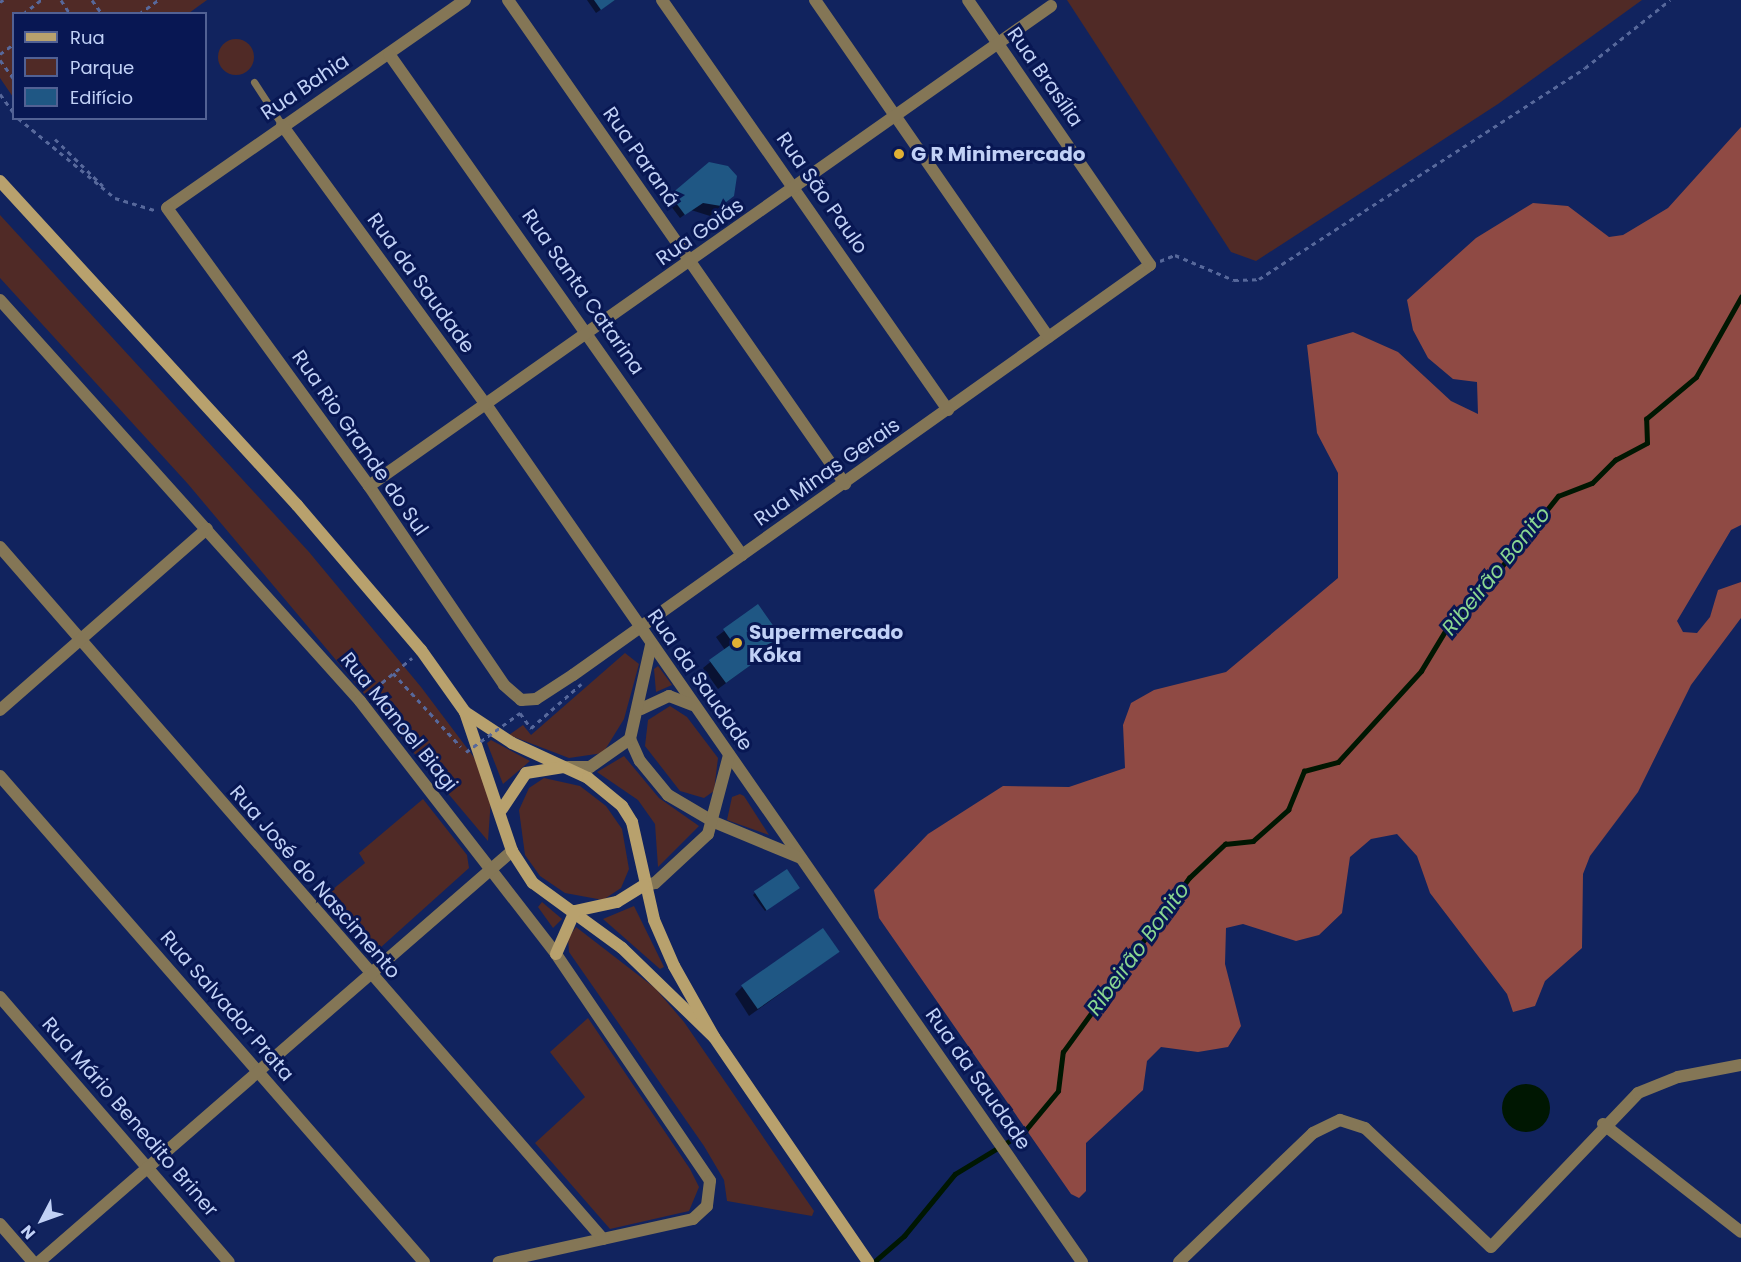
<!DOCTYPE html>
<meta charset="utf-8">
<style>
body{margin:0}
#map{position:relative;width:1741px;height:1262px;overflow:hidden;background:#11235e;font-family:Poppins,sans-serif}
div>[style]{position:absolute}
.green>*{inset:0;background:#502a26}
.round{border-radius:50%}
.forest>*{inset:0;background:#8f4a44}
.water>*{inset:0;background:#001702}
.shadow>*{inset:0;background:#0007}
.stream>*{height:4.5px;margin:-2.25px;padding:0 2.25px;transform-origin:2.25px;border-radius:2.25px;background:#001702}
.building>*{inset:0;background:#1f5784;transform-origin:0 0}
.path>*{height:3px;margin-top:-1.5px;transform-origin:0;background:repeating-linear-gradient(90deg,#57689b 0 4.5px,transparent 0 9px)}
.service>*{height:7px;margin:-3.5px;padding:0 3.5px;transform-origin:3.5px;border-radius:3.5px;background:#847656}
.minor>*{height:12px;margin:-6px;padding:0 6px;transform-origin:6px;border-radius:6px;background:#847656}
.secondary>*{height:12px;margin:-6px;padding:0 6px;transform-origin:6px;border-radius:6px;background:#b8a16d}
.path-bridge>*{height:3px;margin-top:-1.5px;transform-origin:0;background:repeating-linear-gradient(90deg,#57689b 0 4.5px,transparent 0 9px)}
.dots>*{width:16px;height:16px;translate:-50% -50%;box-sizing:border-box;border:3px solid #081753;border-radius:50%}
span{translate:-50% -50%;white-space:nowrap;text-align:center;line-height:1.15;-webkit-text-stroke:6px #081753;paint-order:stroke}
.street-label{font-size:20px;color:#c1d1f6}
.poi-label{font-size:20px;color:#c1d1f6;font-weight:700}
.left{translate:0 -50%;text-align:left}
.water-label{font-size:21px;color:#8ad791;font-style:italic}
.legend{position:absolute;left:12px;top:12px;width:195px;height:108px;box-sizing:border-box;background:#081753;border:2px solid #526194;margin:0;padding:8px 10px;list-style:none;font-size:18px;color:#c1d1f6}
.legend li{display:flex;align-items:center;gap:12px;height:30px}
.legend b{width:30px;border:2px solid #526194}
.north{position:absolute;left:12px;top:1190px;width:60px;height:60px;-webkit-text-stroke:4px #081753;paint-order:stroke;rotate:229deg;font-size:16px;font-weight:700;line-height:24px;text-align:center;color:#c1d1f6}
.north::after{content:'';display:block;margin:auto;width:21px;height:27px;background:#c1d1f6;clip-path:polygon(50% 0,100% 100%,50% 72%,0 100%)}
</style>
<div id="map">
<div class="green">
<div style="clip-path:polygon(0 0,207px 0,189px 13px,14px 14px,13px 97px,0 78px)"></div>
<div style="clip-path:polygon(1067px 0,1642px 0,1498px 104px,1256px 261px,1231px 252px)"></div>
<div class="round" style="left:218px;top:39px;width:36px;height:36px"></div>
<div style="clip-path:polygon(0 215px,309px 552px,421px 687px,482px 768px,491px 798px,488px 841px,188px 484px,0 278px)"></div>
<div style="clip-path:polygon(625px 653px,639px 664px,624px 719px,603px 753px,569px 758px,509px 735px,523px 725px,531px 735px)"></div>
<div style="clip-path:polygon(658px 666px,672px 685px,656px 692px,654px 669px)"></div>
<div style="clip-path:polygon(670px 706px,687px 717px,718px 758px,714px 791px,704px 798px,680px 791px,645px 746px,648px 720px)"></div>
<div style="clip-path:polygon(491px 740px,530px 761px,503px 784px,487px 743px)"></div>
<div style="clip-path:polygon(624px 756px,659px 798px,699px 826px,658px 867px,655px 824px,638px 800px,597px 772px)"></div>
<div style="clip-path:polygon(544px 778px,580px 786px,606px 806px,622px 829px,629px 869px,621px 888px,603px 900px,565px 893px,540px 876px,525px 855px,519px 810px,529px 788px)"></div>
<div style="clip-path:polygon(740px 794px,744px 796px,769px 835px,727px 820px,732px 797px)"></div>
<div style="clip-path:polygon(423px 799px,467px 855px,469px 868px,380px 948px,358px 944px,321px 899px,365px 863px,359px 853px)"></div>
<div style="clip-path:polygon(542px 902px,562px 919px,553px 928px,538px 907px)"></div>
<div style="clip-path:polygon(634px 906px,664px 967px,660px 969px,603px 919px)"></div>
<div style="clip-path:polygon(576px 927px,655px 988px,684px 1022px,814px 1211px,812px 1216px,727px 1201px,724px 1180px,704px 1146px,569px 952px,568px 938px)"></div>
<div style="clip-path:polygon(588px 1018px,690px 1169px,699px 1187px,689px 1211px,610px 1229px,535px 1143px,585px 1097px,550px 1052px)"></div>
</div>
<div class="forest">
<div style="clip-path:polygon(1741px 127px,1741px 525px,1731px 530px,1677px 621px,1683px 632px,1697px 633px,1710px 617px,1718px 590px,1741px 582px,1741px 618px,1691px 685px,1638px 792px,1590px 856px,1583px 874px,1582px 948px,1545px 981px,1535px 1006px,1513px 1012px,1507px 994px,1430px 893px,1417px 856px,1397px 834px,1371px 839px,1350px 857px,1342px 913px,1319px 935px,1296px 941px,1243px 924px,1226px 928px,1225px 964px,1241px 1026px,1228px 1047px,1198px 1052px,1161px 1047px,1147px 1061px,1143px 1090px,1086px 1143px,1086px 1191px,1079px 1198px,1071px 1194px,879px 918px,874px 890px,928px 834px,1003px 786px,1069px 787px,1125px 768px,1123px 725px,1131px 703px,1154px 690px,1226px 672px,1338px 578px,1338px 473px,1317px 433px,1307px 345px,1353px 332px,1398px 352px,1451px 401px,1478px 414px,1477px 382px,1453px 379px,1428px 358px,1413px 330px,1407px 300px,1476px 238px,1533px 203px,1568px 206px,1609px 237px,1623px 235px,1668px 208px)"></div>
</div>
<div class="water">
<div class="round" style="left:1502px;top:1084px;width:48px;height:48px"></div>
</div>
<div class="shadow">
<div style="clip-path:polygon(587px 0,615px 0,596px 13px)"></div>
<div style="clip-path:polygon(733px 195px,710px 216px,691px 210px,680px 218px,667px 201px)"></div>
<div style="clip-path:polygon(758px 606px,783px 641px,718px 689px,703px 668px,725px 650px,716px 637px)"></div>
<div style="clip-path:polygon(796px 889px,765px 911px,753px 895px,755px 893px)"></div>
<div style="clip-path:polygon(838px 952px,749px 1016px,735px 994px,742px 987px)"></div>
</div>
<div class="stream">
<div style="left:874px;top:1262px;width:40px;rotate:-41deg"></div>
<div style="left:904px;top:1236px;width:80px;rotate:-50.6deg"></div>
<div style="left:955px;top:1174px;width:81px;rotate:-31.3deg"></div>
<div style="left:1024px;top:1132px;width:53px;rotate:-50.3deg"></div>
<div style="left:1058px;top:1091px;width:39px;rotate:-83deg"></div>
<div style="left:1063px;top:1052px;width:215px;rotate:-54.1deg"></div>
<div style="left:1189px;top:878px;width:50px;rotate:-43.4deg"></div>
<div style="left:1225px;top:844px;width:28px;rotate:-6deg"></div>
<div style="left:1253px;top:841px;width:47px;rotate:-41.5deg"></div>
<div style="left:1288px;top:810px;width:42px;rotate:-67.7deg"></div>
<div style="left:1304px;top:771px;width:35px;rotate:-15deg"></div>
<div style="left:1338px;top:762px;width:123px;rotate:-47.6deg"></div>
<div style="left:1421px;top:671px;width:62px;rotate:-58.9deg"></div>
<div style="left:1453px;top:618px;width:16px;rotate:-30deg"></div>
<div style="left:1467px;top:610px;width:146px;rotate:-51.4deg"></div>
<div style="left:1558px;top:496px;width:36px;rotate:-21deg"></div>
<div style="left:1592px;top:483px;width:33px;rotate:-45deg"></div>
<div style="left:1615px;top:460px;width:36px;rotate:-28deg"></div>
<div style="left:1647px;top:443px;width:24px;rotate:-92deg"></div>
<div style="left:1646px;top:419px;width:65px;rotate:-40deg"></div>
<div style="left:1696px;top:377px;width:92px;rotate:-60.6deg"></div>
</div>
<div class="building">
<div style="clip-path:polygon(594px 0,615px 0,601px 10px)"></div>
<div style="clip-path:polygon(709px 162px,728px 166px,737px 176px,734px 196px,721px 206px,703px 203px,685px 215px,670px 195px)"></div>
<div style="clip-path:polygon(758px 604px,784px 641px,726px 683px,709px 660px,733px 643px,723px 629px)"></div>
<div style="left:787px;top:869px;width:23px;height:40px;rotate:56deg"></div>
<div style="left:823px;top:928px;width:29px;height:100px;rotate:55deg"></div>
</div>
<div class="path">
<div style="left:61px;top:0;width:17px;rotate:57deg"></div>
<div style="left:92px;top:0;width:17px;rotate:54deg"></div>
<div style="left:0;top:2px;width:4px;rotate:-34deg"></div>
<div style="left:23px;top:14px;width:23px;rotate:-38deg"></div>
<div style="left:35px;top:14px;width:26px"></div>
<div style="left:139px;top:14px;width:24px;rotate:-36deg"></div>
<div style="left:14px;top:20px;width:3px;rotate:90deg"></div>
<div style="left:0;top:54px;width:17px;rotate:-36deg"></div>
<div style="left:0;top:60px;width:24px;rotate:54deg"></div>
<div style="left:0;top:94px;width:24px;rotate:54deg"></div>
<div style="left:18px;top:118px;width:126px;rotate:39.5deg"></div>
<div style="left:115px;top:198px;width:41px;rotate:17.1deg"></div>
<div style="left:55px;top:139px;width:67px;rotate:44.4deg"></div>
<div style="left:1160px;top:261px;width:16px;rotate:-22deg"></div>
<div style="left:1175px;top:255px;width:64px;rotate:23deg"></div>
<div style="left:1234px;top:280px;width:25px;rotate:-2deg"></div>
<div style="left:1259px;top:279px;width:388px;rotate:-32.9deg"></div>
<div style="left:1585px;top:68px;width:109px;rotate:-38.7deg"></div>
<div style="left:393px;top:673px;width:100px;rotate:47.4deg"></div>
<div style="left:368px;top:694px;width:57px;rotate:-39.3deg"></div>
<div style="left:531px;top:728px;width:67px;rotate:-41.3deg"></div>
</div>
<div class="service">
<div style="left:254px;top:82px;width:51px;rotate:56.9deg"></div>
</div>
<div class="minor">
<div style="left:465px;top:0;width:363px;rotate:145.1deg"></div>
<div style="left:167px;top:208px;width:344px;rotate:54deg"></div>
<div style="left:369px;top:486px;width:240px;rotate:55.8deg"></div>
<div style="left:504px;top:685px;width:23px;rotate:41deg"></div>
<div style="left:521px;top:700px;width:15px;rotate:-4deg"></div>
<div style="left:536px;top:699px;width:44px;rotate:-33deg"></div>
<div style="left:573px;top:675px;width:708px;rotate:-35.4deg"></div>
<div style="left:1150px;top:265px;width:321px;rotate:-124.5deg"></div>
<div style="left:508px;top:0;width:590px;rotate:55.15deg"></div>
<div style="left:662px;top:0;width:500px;rotate:55.1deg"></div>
<div style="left:815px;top:0;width:410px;rotate:55.3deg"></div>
<div style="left:389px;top:54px;width:613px;rotate:54.83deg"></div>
<div style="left:282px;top:125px;width:344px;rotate:53.9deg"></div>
<div style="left:485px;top:403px;width:1046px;rotate:55.2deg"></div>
<div style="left:0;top:300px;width:539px;rotate:48.08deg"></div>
<div style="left:360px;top:701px;width:320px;rotate:52.2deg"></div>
<div style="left:556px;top:954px;width:274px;rotate:55.8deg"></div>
<div style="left:710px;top:1181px;width:25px;rotate:97deg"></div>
<div style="left:707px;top:1206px;width:19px;rotate:137deg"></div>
<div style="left:693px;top:1219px;width:199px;rotate:167.5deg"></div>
<div style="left:369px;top:486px;width:834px;rotate:-35.14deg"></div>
<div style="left:0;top:547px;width:918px;rotate:48.93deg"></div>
<div style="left:641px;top:709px;width:31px;rotate:-25deg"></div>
<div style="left:669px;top:696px;width:25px;rotate:21deg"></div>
<div style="left:0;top:710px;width:275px;rotate:-41.2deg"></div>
<div style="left:630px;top:739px;width:24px;rotate:66deg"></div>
<div style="left:640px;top:761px;width:44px;rotate:50.5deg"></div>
<div style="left:668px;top:795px;width:53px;rotate:30.4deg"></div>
<div style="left:714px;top:822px;width:94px;rotate:22.5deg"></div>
<div style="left:568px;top:767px;width:22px"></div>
<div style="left:590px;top:767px;width:49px;rotate:-35deg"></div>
<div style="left:630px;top:739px;width:96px;rotate:-77.4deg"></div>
<div style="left:0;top:776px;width:645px;rotate:48.9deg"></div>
<div style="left:644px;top:885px;width:11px;rotate:-10deg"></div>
<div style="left:655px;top:883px;width:72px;rotate:-42.8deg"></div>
<div style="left:708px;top:834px;width:82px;rotate:-75.1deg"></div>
<div style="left:0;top:997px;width:350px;rotate:49.2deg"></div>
<div style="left:1603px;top:1124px;width:175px;rotate:38deg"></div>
<div style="left:0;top:1224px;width:50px;rotate:49deg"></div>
<div style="left:39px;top:1262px;width:627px;rotate:-40.99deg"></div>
<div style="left:1179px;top:1262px;width:186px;rotate:-43.9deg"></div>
<div style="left:1313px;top:1133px;width:30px;rotate:-26deg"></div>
<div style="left:1340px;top:1120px;width:26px;rotate:18deg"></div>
<div style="left:1365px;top:1128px;width:173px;rotate:43.4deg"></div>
<div style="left:1491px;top:1247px;width:213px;rotate:-46.3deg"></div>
<div style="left:1638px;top:1093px;width:43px;rotate:-21.8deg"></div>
<div style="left:1678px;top:1077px;width:64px;rotate:-10.8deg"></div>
</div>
<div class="secondary">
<div style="left:0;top:181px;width:440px;rotate:47.5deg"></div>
<div style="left:297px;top:505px;width:191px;rotate:49.5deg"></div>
<div style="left:421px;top:650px;width:76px;rotate:54.6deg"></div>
<div style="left:465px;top:712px;width:147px;rotate:71.3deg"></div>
<div style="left:512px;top:851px;width:38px;rotate:57deg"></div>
<div style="left:533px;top:883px;width:110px;rotate:36.1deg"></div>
<div style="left:622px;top:948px;width:128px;rotate:44.1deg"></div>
<div style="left:465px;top:712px;width:56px;rotate:33.4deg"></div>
<div style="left:512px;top:743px;width:84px;rotate:24.7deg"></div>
<div style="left:588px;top:778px;width:44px;rotate:39.5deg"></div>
<div style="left:622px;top:806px;width:19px;rotate:58deg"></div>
<div style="left:632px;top:822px;width:100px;rotate:77.3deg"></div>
<div style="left:654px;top:920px;width:50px;rotate:66.5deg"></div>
<div style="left:674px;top:966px;width:81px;rotate:60.6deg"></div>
<div style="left:714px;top:1037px;width:273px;rotate:55.6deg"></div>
<div style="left:502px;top:809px;width:43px;rotate:-56.3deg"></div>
<div style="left:526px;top:773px;width:38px;rotate:-9deg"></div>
<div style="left:575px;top:911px;width:43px;rotate:-12.1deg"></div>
<div style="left:617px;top:902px;width:32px;rotate:-32deg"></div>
<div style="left:556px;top:954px;width:47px;rotate:-66.2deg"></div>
</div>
<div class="path-bridge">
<div style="left:466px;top:752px;width:67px;rotate:-35.8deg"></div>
<div style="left:520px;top:713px;width:19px;rotate:54deg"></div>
</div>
<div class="dots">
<div style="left:899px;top:154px;background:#e0b034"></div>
<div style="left:737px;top:643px;background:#e0b034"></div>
</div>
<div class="street-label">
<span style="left:1045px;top:77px;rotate:55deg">Rua Brasília</span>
<span style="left:305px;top:87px;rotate:-34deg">Rua Bahia</span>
<span style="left:641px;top:157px;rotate:55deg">Rua Paraná</span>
<span style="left:822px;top:193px;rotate:55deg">Rua São Paulo</span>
<span style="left:700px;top:232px;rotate:-35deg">Rua Goiás</span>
<span style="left:421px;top:283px;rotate:54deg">Rua da Saudade</span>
<span style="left:583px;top:292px;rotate:55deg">Rua Santa Catarina</span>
<span style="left:360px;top:443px;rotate:55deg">Rua Rio Grande do Sul</span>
<span style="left:827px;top:472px;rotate:-35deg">Rua Minas Gerais</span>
<span style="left:700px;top:680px;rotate:55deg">Rua da Saudade</span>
<span style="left:399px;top:722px;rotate:51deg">Rua Manoel Biagi</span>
<span style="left:315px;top:882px;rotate:49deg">Rua José do Nascimento</span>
<span style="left:227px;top:1006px;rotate:49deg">Rua Salvador Prata</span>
<span style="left:978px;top:1079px;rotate:55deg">Rua da Saudade</span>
<span style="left:130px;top:1117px;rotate:49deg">Rua Mário Benedito Briner</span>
</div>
<div class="poi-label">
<span class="left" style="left:911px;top:154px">G R Minimercado</span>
<span class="left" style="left:749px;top:644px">Supermercado<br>Kóka</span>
</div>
<div class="water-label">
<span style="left:1496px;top:571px;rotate:-51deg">Ribeirão Bonito</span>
<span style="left:1138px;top:949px;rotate:-54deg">Ribeirão Bonito</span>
</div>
<ul class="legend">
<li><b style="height:8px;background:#b8a16d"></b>Rua</li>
<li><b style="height:16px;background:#502a26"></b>Parque</li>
<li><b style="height:16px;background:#1f5784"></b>Edifício</li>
</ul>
<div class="north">N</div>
</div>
